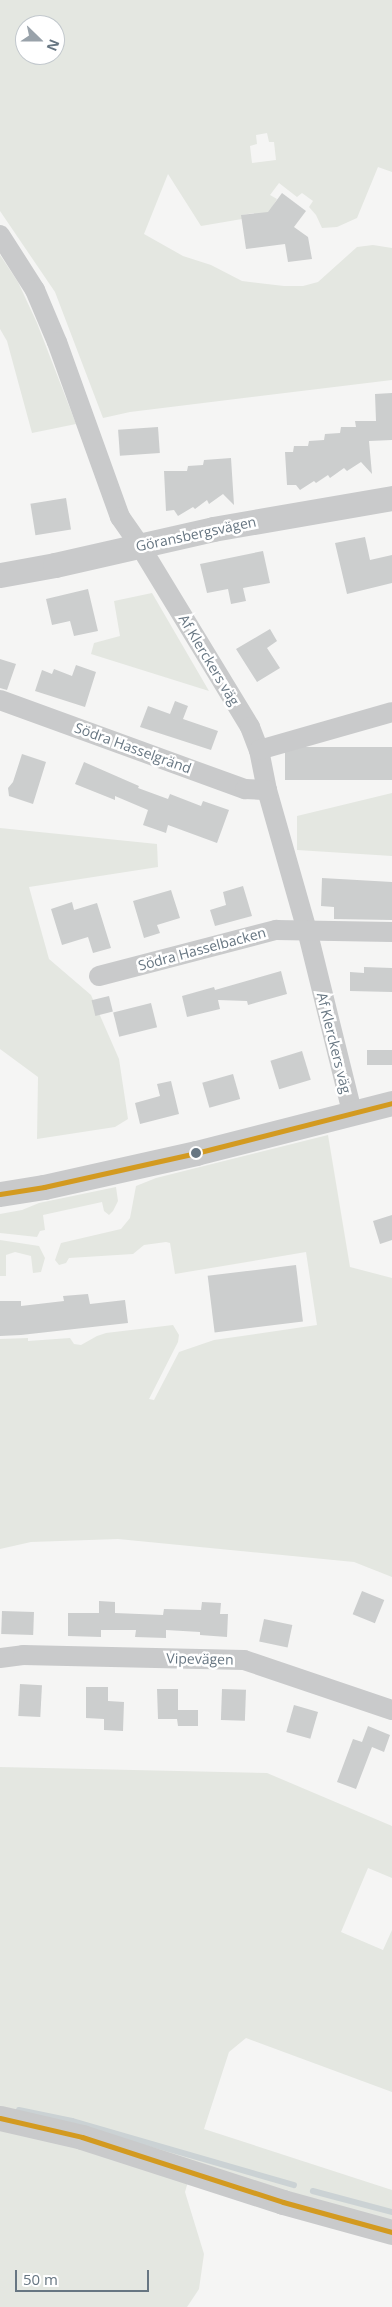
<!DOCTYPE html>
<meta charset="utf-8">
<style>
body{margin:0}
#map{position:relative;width:392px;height:2307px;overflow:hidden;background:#f5f5f4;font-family:"Open Sans",sans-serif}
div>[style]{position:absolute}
.green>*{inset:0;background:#e4e7e1}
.stream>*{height:5.5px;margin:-2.75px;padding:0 2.75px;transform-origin:2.75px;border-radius:2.75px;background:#cbd2d4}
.building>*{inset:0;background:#cccece;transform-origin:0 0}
.minor>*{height:20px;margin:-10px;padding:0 10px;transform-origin:10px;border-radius:10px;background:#c9cacb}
.tertiary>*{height:25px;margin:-12.5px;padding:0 12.5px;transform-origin:12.5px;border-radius:12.5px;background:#c9cacb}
.bus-1>*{height:5px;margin:-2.5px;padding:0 2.5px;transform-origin:2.5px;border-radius:2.5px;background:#d39a20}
.dots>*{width:14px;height:14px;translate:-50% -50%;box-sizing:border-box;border:2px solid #fff;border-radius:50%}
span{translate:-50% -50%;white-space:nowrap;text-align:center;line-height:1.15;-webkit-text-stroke:5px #fff;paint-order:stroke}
.street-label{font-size:14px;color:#677682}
.north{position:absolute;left:15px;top:15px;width:50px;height:50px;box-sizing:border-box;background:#fff;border:1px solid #c2c8cd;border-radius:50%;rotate:112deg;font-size:14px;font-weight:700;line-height:20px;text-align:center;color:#677682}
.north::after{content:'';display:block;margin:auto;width:18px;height:22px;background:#99a2aa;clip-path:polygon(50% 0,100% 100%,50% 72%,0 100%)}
.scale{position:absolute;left:15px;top:2270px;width:134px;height:22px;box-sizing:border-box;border:2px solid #677682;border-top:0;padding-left:6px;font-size:15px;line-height:18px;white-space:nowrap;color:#677682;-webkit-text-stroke:4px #fff;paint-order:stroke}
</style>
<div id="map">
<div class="green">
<div style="clip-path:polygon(evenodd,0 0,392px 0,392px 172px,378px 167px,357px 218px,337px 227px,322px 228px,316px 215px,309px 207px,313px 201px,302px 193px,297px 197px,279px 183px,270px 195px,277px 199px,266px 218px,255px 221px,254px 213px,242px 215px,242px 219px,201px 226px,168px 174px,144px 234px,183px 256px,211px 265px,242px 281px,284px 286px,303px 286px,318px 282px,357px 247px,373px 245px,392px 248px,392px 380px,130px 412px,103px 418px,55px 292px,0 211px,0 0,25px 25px,55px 25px,55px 55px,25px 55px,25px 25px,0 0,267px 133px,269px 142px,274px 142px,276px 160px,252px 163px,250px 146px,257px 144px,256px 135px,267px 133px)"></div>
<div style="clip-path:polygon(0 255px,18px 282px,37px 323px,76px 424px,32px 433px,7px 341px,0 329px)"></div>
<div style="clip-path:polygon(152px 593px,209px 691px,91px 654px,94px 643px,120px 636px,114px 601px)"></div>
<div style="clip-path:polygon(392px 793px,392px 856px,297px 850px,297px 816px)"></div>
<div style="clip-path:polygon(0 828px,157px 844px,158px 867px,29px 887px,49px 959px,91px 995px,119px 1059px,128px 1119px,115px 1127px,37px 1139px,38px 1077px,0 1049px)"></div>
<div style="clip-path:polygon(328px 1135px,350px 1267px,392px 1278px,392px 1577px,354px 1562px,118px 1539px,31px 1542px,0 1549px,0 1339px,28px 1338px,28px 1341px,70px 1338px,74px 1344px,81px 1345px,97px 1336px,106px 1333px,173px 1325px,179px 1335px,178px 1342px,149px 1399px,154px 1400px,179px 1352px,214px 1340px,317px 1325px,306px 1252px,175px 1274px,170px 1243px,166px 1242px,144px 1245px,133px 1254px,69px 1258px,66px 1263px,59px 1265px,55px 1260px,61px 1243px,121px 1229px,130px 1218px,136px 1186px,156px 1178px)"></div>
<div style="clip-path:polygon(116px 1187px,118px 1201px,113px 1211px,109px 1215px,104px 1211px,102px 1202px,43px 1215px,45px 1230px,40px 1231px,37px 1237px,0 1233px,0 1214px,22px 1210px,39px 1203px)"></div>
<div style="clip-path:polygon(0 1240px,39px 1246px,45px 1258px,41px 1272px,33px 1273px,31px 1256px,15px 1252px,6px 1255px,6px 1276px,0 1276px)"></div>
<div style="clip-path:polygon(0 1767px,267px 1773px,392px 1826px,392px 1878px,368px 1868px,341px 1932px,383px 1950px,392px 1930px,392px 2092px,246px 2038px,229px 2052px,204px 2129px,392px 2190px,392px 2222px,318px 2202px,194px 2161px,185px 2192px,204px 2254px,199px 2289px,187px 2307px,0 2307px)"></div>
</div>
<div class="stream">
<div style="left:19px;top:2110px;width:54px;rotate:11.7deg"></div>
<div style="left:72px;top:2121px;width:231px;rotate:16.1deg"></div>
<div style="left:313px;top:2191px;width:82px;rotate:14.9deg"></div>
</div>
<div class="building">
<div style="clip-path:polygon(282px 193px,306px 211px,294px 227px,308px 237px,312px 259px,288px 262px,285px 244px,246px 249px,241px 215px,268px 212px)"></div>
<div style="clip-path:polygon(392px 393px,392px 440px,369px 441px,372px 474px,361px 462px,347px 471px,344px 468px,330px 478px,328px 475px,316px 483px,314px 481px,300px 490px,296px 485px,287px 485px,285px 452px,293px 452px,294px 446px,308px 446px,309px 441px,324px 440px,325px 434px,340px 433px,341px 427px,356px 427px,355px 421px,376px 421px,375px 394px)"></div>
<div style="left:158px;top:427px;width:26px;height:40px;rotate:86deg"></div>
<div style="clip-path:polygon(231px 458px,234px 505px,223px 494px,209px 504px,207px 500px,195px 509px,193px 507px,178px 516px,174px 510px,166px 511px,164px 471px,187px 471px,188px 466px,203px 465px,204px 460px)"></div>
<div style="left:66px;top:498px;width:32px;height:36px;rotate:81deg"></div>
<div style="clip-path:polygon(365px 537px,370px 560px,392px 555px,392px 583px,347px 594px,335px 543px)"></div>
<div style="clip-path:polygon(263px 551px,270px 583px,243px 588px,246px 601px,231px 604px,228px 589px,207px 593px,200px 564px)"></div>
<div style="clip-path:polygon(88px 589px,98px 631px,74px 636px,70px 621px,52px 625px,46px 599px)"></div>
<div style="clip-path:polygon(270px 629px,277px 641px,267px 648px,280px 668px,257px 682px,236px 649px)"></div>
<div style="clip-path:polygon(0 659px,16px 664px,7px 690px,0 688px)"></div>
<div style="clip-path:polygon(76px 665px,96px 672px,85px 707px,35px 691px,42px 670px,52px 674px,54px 669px,72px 676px)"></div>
<div style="clip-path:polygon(175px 701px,188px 706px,183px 719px,218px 731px,211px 750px,140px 727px,148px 706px,170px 714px)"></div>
<div style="left:392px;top:747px;width:33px;height:107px;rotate:90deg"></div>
<div style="clip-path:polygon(22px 754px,46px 762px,33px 804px,9px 796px,8px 788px,13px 782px)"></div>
<div style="clip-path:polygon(84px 762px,139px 786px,138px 788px,168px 799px,170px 794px,201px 806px,203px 801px,229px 810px,217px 843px,168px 825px,166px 833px,143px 825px,148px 810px,115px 796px,115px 800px,75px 784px)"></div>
<div style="clip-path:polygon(322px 878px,392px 882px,392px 920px,334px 919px,334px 907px,321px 906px)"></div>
<div style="clip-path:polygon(243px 886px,252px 916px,215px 926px,210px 910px,226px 905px,223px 892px)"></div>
<div style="clip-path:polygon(171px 890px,180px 918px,157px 925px,160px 933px,144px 938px,133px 901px)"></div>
<div style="clip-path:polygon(72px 902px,74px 910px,97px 903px,111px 948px,93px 953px,88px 937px,62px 945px,51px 909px)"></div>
<div style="clip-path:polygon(364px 967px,392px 968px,392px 992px,350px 991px,350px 972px,364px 973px)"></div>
<div style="clip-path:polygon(281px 971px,287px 994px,248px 1005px,247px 1001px,218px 1000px,220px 1009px,187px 1017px,182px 996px,214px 987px,215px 990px)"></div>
<div style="left:109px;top:996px;width:16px;height:18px;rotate:76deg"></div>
<div style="left:151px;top:1003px;width:25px;height:39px;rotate:76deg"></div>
<div style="left:367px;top:1050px;width:25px;height:15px"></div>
<div style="left:302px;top:1051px;width:30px;height:33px;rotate:73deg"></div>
<div style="left:233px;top:1074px;width:26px;height:32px;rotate:74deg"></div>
<div style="clip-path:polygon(171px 1081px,179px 1114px,140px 1124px,135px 1103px,160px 1096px,157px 1084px)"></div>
<div style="clip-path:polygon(392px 1215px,392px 1240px,380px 1244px,373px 1221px)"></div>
<div style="left:296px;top:1265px;width:57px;height:89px;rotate:83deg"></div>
<div style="clip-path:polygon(88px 1294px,90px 1304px,125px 1300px,128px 1323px,21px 1335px,0 1336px,0 1301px,21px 1301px,21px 1306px,64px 1301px,63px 1296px)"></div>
<div style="left:362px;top:1591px;width:24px;height:25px;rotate:22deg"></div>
<div style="clip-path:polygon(99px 1601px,115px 1602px,115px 1613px,163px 1615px,164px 1609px,201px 1610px,202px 1602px,221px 1603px,220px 1614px,228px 1614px,227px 1637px,200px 1635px,200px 1632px,166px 1630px,166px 1638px,135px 1637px,136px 1630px,101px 1630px,101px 1637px,68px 1636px,68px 1613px,99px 1613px)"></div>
<div style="left:2px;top:1611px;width:32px;height:23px;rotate:2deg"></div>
<div style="left:264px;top:1619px;width:29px;height:23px;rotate:12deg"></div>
<div style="left:20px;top:1684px;width:22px;height:32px;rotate:3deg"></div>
<div style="clip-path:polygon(86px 1687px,108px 1687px,108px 1701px,124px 1702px,123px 1731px,104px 1730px,104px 1719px,86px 1718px)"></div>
<div style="clip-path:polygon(157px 1689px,178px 1689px,178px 1710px,198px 1710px,198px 1726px,178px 1726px,177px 1719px,158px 1719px)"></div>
<div style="left:222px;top:1689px;width:24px;height:31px;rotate:2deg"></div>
<div style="left:294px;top:1705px;width:25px;height:28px;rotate:16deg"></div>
<div style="clip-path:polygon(368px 1726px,390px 1735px,384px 1752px,372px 1747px,356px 1789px,337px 1782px,353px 1739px,362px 1742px)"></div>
</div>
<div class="minor">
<div style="left:0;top:235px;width:65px;rotate:57.5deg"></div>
<div style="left:35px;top:290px;width:56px;rotate:67.1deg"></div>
<div style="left:57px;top:342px;width:186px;rotate:70.2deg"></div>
<div style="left:120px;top:517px;width:35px;rotate:55deg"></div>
<div style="left:140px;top:546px;width:212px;rotate:58.7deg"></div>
<div style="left:250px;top:727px;width:25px;rotate:69deg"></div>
<div style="left:259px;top:750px;width:41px;rotate:78.7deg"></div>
<div style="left:267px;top:790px;width:146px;rotate:74.1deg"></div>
<div style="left:307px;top:930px;width:187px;rotate:76.1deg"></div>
<div style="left:0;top:700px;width:261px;rotate:20deg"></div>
<div style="left:245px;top:789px;width:22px;rotate:3deg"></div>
<div style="left:259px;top:750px;width:138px;rotate:-15.9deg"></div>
<div style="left:99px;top:976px;width:183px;rotate:-14.6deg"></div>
<div style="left:276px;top:930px;width:116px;rotate:1deg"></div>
<div style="left:0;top:1658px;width:23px;rotate:-7deg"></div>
<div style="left:23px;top:1655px;width:221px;rotate:1.3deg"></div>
<div style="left:244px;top:1660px;width:156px;rotate:18.7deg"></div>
</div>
<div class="tertiary">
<div style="left:0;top:575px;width:56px;rotate:-10.3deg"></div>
<div style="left:55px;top:565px;width:162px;rotate:-12.8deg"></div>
<div style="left:213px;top:529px;width:182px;rotate:-9.8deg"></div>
<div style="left:0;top:1194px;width:45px;rotate:-9deg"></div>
<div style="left:44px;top:1187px;width:156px;rotate:-12.6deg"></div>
<div style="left:196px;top:1153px;width:202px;rotate:-14.3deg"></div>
<div style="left:0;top:2118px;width:84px;rotate:13deg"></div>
<div style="left:82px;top:2137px;width:211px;rotate:17.9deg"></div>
<div style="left:283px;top:2202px;width:113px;rotate:15.4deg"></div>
</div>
<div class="bus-1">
<div style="left:0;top:1194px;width:45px;rotate:-9deg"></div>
<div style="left:44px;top:1187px;width:156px;rotate:-12.6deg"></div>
<div style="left:196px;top:1153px;width:202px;rotate:-14.3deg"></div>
<div style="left:0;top:2118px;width:84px;rotate:13deg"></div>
<div style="left:82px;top:2137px;width:211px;rotate:17.9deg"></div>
<div style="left:283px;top:2202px;width:113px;rotate:15.4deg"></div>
</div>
<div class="dots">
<div style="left:196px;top:1153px;background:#677682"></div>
</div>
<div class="street-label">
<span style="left:196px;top:534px;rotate:-12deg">Göransbergsvägen</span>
<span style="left:209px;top:660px;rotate:59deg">Af Klerckers väg</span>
<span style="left:133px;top:748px;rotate:20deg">Södra Hasselgränd</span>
<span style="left:202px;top:949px;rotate:-15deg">Södra Hasselbacken</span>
<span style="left:334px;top:1043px;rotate:76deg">Af Klerckers väg</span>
<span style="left:200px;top:1659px;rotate:1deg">Vipevägen</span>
</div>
<div class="north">N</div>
<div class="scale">50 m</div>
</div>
